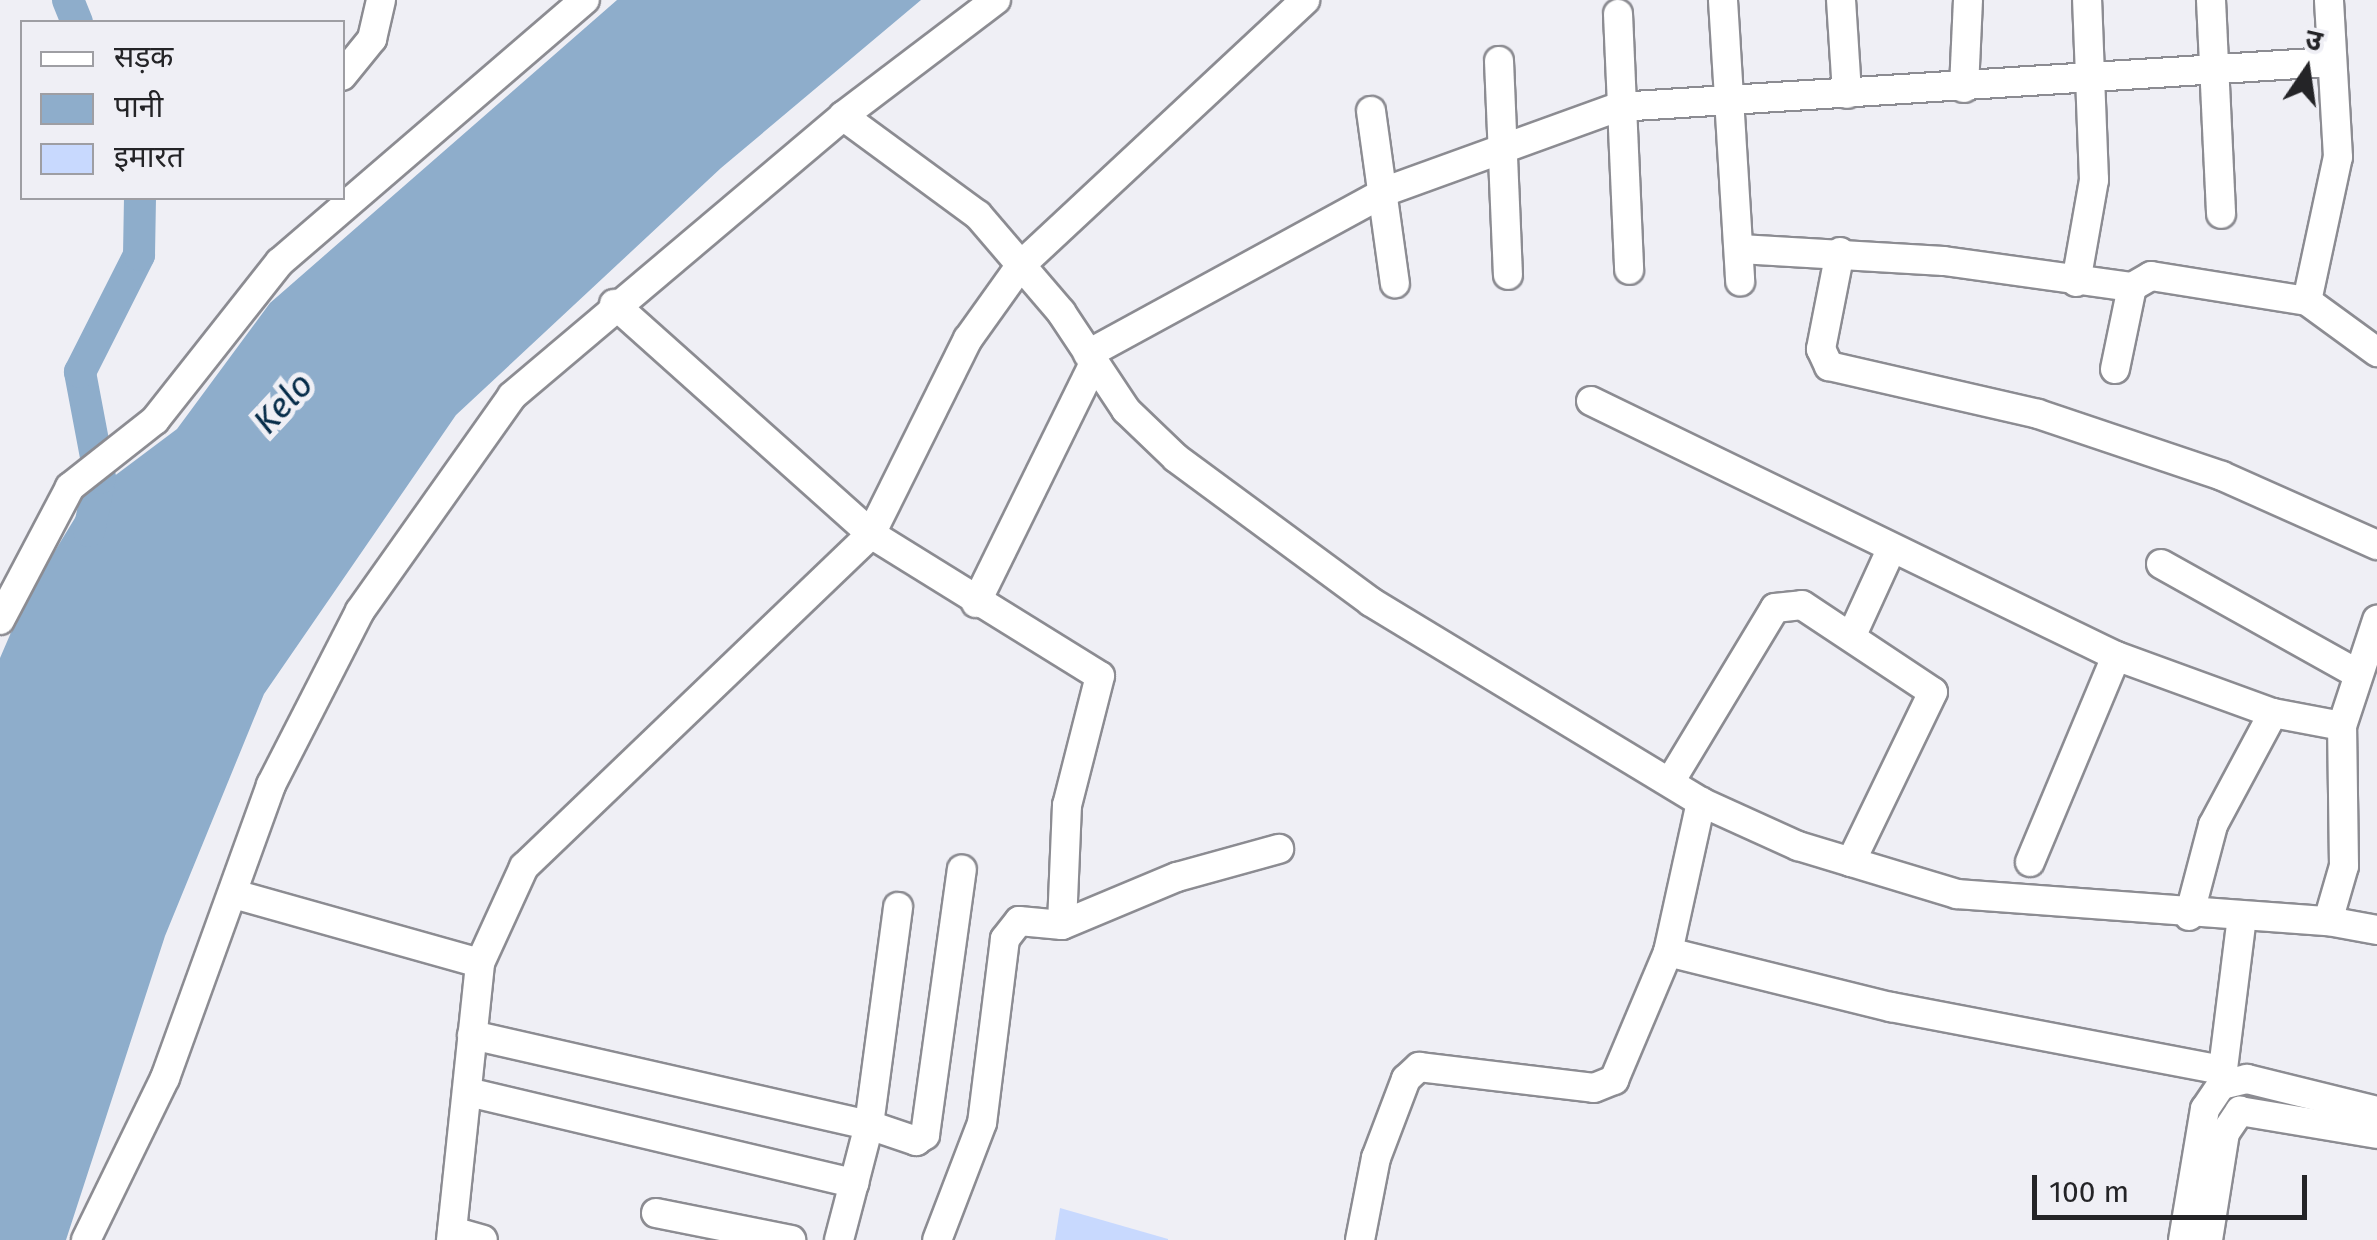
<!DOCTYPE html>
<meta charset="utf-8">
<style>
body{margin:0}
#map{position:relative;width:2377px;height:1240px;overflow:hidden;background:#efeff5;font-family:"Fira Sans","Noto Sans Devanagari",sans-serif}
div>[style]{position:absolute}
.water>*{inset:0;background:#8eadcb}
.river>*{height:32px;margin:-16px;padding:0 16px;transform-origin:16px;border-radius:16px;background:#8eadcb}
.building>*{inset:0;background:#c8d9fe}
.roads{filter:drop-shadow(2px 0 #8c8c92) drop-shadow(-2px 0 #8c8c92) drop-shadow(0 2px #8c8c92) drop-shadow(0 -2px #8c8c92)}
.minor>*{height:28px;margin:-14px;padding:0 14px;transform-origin:14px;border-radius:14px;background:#fff}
span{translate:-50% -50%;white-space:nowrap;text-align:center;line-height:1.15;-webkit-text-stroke:10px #efeff5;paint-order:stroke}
.water-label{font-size:35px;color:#062c49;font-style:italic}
.legend{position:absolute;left:20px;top:20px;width:325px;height:180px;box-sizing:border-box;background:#efeff5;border:2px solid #9e9ea3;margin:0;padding:12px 18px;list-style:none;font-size:30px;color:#242427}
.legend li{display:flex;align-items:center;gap:20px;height:50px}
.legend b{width:50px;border:2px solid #9e9ea3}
.north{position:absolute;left:2257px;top:20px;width:100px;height:100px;-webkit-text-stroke:8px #efeff5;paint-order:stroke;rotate:13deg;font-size:28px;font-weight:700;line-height:40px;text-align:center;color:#242427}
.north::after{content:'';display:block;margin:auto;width:35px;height:45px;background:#242427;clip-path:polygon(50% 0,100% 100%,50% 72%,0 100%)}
.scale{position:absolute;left:2032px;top:1175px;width:275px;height:45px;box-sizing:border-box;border:5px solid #242427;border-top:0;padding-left:12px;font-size:30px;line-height:35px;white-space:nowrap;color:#242427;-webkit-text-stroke:8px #efeff5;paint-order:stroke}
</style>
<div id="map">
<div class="water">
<div style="clip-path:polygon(617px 0,921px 0,721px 168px,456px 415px,264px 694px,165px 936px,66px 1240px,0 1240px,0 658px,25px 600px,89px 495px,177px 429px,270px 303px)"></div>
</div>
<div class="river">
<div style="left:68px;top:0;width:24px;rotate:68deg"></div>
<div style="left:89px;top:531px;width:54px;rotate:-78.3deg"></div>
<div style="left:100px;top:478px;width:108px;rotate:-100.7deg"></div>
<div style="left:80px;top:372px;width:131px;rotate:-63.2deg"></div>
<div style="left:139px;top:255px;width:57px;rotate:-89deg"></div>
</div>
<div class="building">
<div style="clip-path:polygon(1060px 1208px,1168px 1239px,1168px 1240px,1055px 1240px)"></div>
</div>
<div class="roads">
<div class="minor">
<div style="left:1723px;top:0;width:282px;rotate:86.5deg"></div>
<div style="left:1841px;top:0;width:94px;rotate:86.3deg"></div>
<div style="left:2211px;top:0;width:214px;rotate:87.3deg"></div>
<div style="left:1618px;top:14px;width:256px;rotate:87.5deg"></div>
<div style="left:1499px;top:61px;width:214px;rotate:87.6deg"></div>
<div style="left:342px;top:76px;width:48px;rotate:-51deg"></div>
<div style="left:372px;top:39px;width:40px;rotate:-77deg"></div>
<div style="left:1964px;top:88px;width:88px;rotate:-87.4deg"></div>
<div style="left:1371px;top:111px;width:174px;rotate:82.1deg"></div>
<div style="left:843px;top:116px;width:167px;rotate:36.3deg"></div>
<div style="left:978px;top:215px;width:128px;rotate:49.4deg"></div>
<div style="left:1061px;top:312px;width:118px;rotate:56.4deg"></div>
<div style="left:1126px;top:410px;width:69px;rotate:43.8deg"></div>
<div style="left:1176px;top:458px;width:242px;rotate:36.4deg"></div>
<div style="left:1371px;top:602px;width:386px;rotate:31.2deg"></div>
<div style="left:1701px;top:802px;width:107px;rotate:24.4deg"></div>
<div style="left:1798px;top:846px;width:166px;rotate:16.8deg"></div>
<div style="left:1957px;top:894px;width:372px;rotate:4.2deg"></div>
<div style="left:2328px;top:921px;width:57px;rotate:-73.8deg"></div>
<div style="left:2344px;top:866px;width:140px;rotate:-90.8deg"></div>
<div style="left:2342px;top:726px;width:112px;rotate:-71.7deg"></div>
<div style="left:1740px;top:249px;width:204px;rotate:3.4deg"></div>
<div style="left:1944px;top:261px;width:190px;rotate:7.9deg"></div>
<div style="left:1840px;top:252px;width:99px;rotate:101.1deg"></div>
<div style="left:1821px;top:349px;width:19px;rotate:65deg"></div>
<div style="left:1829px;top:366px;width:214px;rotate:12.9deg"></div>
<div style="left:2038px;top:414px;width:194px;rotate:18.6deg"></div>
<div style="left:2222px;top:476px;width:170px;rotate:24deg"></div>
<div style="left:2076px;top:282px;width:104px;rotate:-80deg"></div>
<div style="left:2094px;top:180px;width:180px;rotate:-92.2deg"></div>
<div style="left:2307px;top:301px;width:147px;rotate:-77.9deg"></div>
<div style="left:2338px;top:157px;width:157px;rotate:-93.3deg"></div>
<div style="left:614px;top:304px;width:345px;rotate:41.8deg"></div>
<div style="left:871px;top:534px;width:269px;rotate:31.8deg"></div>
<div style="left:1100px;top:676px;width:133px;rotate:104.3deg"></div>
<div style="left:1067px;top:805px;width:120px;rotate:92.4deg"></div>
<div style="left:1062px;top:925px;width:43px;rotate:-174.7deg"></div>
<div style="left:1019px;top:921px;width:23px;rotate:128deg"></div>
<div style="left:1005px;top:939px;width:185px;rotate:97.1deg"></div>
<div style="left:982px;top:1123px;width:125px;rotate:111deg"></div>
<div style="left:1088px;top:354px;width:343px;rotate:-28.6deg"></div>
<div style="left:1389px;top:190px;width:244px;rotate:-19.9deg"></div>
<div style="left:1618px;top:107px;width:713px;rotate:-3.62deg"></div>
<div style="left:2115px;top:369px;width:84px;rotate:-78.3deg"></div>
<div style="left:2132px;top:287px;width:22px;rotate:-30deg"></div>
<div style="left:2151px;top:276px;width:158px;rotate:9.1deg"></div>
<div style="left:2307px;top:301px;width:87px;rotate:36.1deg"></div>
<div style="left:1591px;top:401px;width:584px;rotate:25.91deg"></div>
<div style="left:2116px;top:656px;width:167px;rotate:20deg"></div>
<div style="left:2273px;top:713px;width:70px;rotate:10.7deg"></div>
<div style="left:2161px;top:564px;width:221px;rotate:29.2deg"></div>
<div style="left:976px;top:603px;width:265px;rotate:-63.8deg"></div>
<div style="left:0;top:620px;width:150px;rotate:-62.2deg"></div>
<div style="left:70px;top:487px;width:108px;rotate:-38.2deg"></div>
<div style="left:155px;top:420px;width:201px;rotate:-51.7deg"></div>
<div style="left:280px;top:262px;width:402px;rotate:-40.7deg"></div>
<div style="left:1852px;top:635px;width:94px;rotate:-65.4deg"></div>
<div style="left:1670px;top:782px;width:203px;rotate:-58.9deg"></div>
<div style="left:1775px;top:608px;width:27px;rotate:-6deg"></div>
<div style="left:1802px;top:605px;width:157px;rotate:33.6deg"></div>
<div style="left:1933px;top:692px;width:189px;rotate:115.8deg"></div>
<div style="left:2030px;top:862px;width:223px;rotate:-67.3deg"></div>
<div style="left:234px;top:894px;width:255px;rotate:15.7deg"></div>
<div style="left:2189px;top:916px;width:94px;rotate:-75.2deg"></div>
<div style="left:2213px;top:825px;width:127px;rotate:-61.8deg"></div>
<div style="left:2328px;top:921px;width:50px;rotate:10.4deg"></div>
<div style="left:1062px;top:925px;width:125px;rotate:-22.7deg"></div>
<div style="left:1177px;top:877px;width:106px;rotate:-15.4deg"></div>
<div style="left:1668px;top:952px;width:230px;rotate:13.9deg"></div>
<div style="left:1891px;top:1007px;width:332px;rotate:10.8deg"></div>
<div style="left:472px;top:1035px;width:407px;rotate:12.8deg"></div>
<div style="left:869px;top:1125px;width:220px;rotate:-82.4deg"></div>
<div style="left:2221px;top:1085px;width:170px;rotate:-82.9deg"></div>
<div style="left:468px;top:1092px;width:397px;rotate:13.3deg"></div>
<div style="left:854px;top:1183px;width:60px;rotate:-75.5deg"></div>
<div style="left:869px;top:1125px;width:50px;rotate:18.8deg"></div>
<div style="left:916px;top:1141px;width:11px;rotate:-34deg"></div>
<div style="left:925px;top:1135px;width:268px;rotate:-82.1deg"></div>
<div style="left:656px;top:1213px;width:138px;rotate:11.3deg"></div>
<div style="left:452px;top:1231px;width:32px;rotate:16deg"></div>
<div style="left:86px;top:1240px;width:180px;rotate:-64deg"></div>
<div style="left:165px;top:1078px;width:312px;rotate:-70.1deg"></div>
<div style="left:271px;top:785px;width:195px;rotate:-62.9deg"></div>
<div style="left:360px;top:611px;width:263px;rotate:-54.7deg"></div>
<div style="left:512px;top:396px;width:434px;rotate:-40.2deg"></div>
<div style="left:843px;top:116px;width:192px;rotate:-37.2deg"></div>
<div style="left:451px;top:1240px;width:279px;rotate:-84deg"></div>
<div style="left:480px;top:963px;width:106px;rotate:-65.4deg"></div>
<div style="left:524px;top:867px;width:481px;rotate:-43.8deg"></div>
<div style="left:871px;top:534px;width:218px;rotate:-63.6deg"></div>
<div style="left:968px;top:339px;width:90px;rotate:-54.5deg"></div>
<div style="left:1020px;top:266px;width:390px;rotate:-43deg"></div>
<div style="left:839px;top:1240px;width:59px;rotate:-75.3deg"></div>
<div style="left:1360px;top:1240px;width:84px;rotate:-79deg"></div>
<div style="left:1376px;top:1158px;width:85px;rotate:-69.2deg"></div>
<div style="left:1406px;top:1079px;width:18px;rotate:-43deg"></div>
<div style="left:1419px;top:1067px;width:176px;rotate:6.8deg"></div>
<div style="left:1594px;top:1088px;width:22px;rotate:-22deg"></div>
<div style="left:1614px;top:1080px;width:139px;rotate:-67.1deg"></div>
<div style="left:1668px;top:952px;width:154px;rotate:-77.6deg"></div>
<div style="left:2183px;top:1240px;width:133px;rotate:-80.5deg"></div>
<div style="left:2205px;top:1109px;width:29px;rotate:-56deg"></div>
<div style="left:2221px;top:1085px;width:27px;rotate:-13deg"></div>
<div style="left:2247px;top:1079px;width:134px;rotate:13.8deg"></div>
<div style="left:2208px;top:1240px;width:108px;rotate:-81deg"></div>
<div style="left:2225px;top:1133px;width:27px;rotate:-56deg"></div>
<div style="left:2240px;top:1111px;width:139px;rotate:9.5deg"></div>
</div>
</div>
<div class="water-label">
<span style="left:283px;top:403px;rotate:-47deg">Kelo</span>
</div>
<ul class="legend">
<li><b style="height:12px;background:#fff"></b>सड़क</li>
<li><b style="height:28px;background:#8eadcb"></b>पानी</li>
<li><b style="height:28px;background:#c8d9fe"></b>इमारत</li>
</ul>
<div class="north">उ</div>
<div class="scale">100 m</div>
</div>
